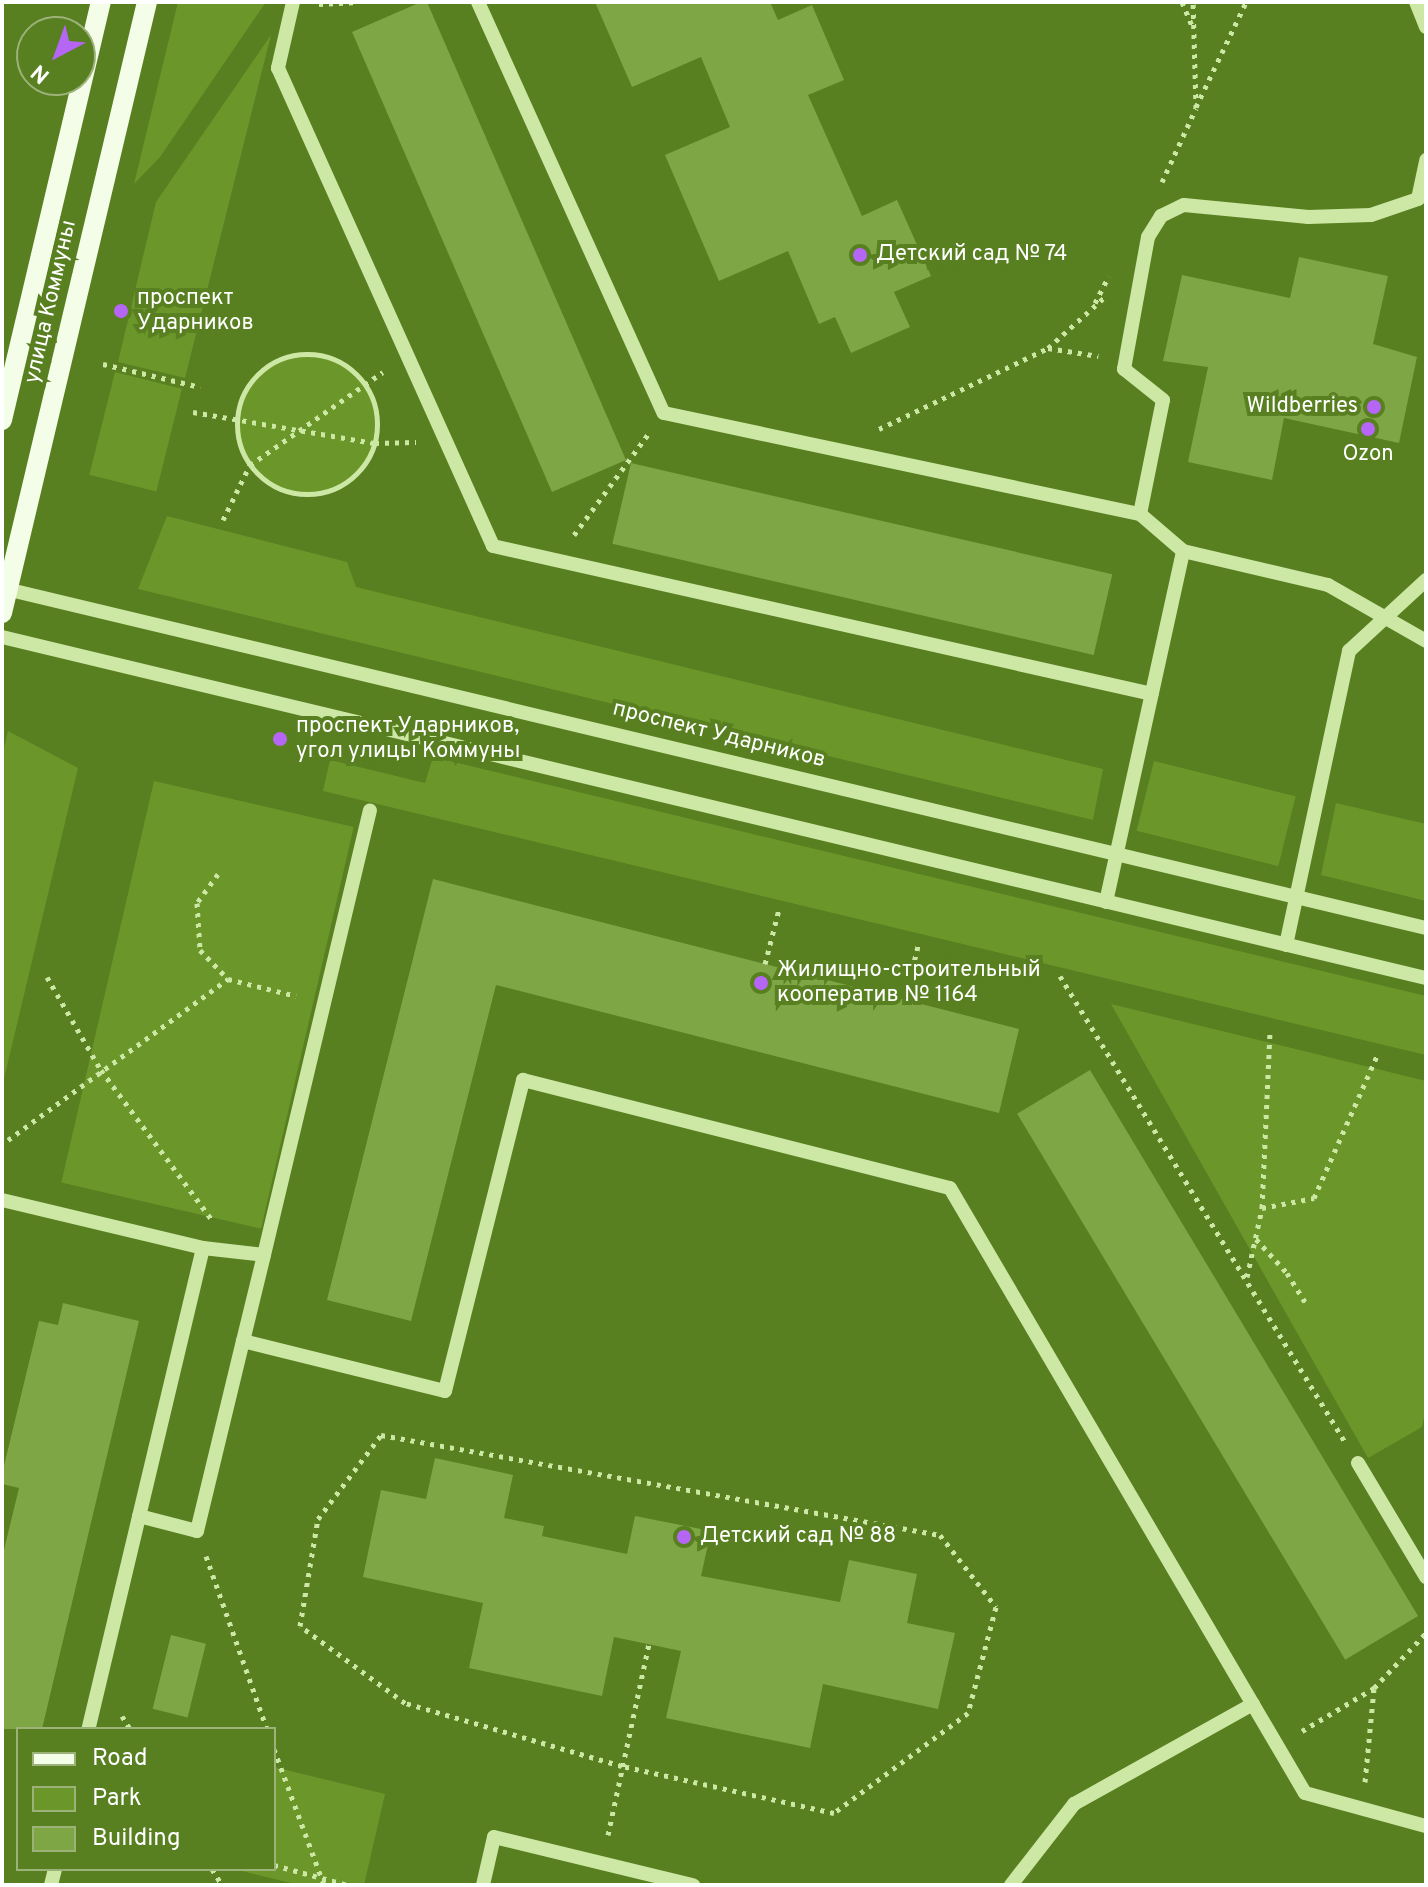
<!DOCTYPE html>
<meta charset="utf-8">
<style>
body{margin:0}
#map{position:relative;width:1428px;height:1887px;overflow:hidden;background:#587f20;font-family:Overpass,sans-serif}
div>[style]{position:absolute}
.green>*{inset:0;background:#6b972a;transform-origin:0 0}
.round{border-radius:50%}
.building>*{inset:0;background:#7ea645;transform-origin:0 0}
.path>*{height:5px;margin-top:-2.5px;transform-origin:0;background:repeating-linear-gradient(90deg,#cde7a5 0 4px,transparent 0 10px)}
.path>.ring{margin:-2.5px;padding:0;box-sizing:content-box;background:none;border:5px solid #cde7a5;border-radius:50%}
.minor>*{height:14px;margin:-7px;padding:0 7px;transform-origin:7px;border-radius:7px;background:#cde7a5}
.major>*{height:20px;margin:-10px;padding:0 10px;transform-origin:10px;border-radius:10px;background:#f3fde7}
.dots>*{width:22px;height:22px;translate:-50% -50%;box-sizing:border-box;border:4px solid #587f20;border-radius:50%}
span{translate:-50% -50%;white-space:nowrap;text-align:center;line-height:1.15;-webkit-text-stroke:8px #587f20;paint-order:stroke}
.poi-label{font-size:22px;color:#fff}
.left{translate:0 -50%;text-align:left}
.right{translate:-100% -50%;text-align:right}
.street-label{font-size:22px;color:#fff}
.frame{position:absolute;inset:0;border:4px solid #fff;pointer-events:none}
.legend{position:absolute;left:16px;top:1727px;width:260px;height:144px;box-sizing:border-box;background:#587f20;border:2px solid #9bb279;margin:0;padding:10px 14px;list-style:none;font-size:24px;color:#fff}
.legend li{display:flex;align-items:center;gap:16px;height:40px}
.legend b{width:40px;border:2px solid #9bb279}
.north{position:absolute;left:16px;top:16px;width:80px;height:80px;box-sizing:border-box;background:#587f20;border:2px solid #9bb279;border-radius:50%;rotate:221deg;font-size:22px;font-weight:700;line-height:32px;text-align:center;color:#fff}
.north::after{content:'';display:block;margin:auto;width:28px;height:36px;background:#b666f4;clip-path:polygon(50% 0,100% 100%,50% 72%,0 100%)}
</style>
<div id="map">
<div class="green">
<div style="clip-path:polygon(178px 2px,266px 2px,160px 157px,134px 184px)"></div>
<div style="clip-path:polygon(271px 35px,185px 378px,118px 362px,156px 202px)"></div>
<div class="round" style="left:237px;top:354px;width:140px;height:140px"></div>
<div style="left:115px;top:372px;width:69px;height:106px;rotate:14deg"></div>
<div style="clip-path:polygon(167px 516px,347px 562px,356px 587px,1103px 769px,1093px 820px,138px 589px)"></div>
<div style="clip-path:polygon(8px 731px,78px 768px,2px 1087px,2px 757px)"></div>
<div style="clip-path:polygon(433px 757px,1426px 996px,1426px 1055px,323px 791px,330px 760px,425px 783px)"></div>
<div style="left:1154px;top:761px;width:146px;height:72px;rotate:14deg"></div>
<div style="left:154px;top:781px;width:205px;height:412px;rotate:13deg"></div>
<div style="clip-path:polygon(1336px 803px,1426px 824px,1426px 901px,1321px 875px)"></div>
<div style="clip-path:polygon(1111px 1004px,1426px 1081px,1426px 1407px,1422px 1427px,1368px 1458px)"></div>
<div style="clip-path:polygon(274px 1767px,385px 1794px,364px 1885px,299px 1885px,234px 1869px,274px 1869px)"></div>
</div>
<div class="building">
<div style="clip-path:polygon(421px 2px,427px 2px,626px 460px,552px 492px,352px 32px)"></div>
<div style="clip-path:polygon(595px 2px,770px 2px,778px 20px,812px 5px,844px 80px,808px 95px,862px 216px,897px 200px,931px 276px,894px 292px,910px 327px,851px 353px,835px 317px,819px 324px,788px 251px,719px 281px,665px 155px,730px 127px,701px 57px,632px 87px)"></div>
<div style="clip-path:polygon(1299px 257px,1388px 276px,1373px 344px,1417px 357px,1399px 443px,1284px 418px,1272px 480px,1188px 462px,1208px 367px,1163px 361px,1182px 275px,1290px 298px)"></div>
<div style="left:631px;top:463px;width:494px;height:83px;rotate:13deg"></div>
<div style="clip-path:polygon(433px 879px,1019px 1029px,999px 1113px,496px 985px,411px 1321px,327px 1300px)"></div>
<div style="left:1090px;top:1070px;width:637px;height:85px;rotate:59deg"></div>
<div style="clip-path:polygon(63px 1303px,139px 1321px,42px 1729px,2px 1729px,2px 1558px,19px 1488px,2px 1484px,2px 1474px,39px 1321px,58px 1325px)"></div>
<div style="clip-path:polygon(435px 1458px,513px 1475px,504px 1518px,544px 1526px,542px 1536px,627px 1554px,635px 1516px,711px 1531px,701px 1576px,840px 1602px,849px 1560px,917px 1574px,907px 1623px,955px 1633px,938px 1709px,823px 1684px,810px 1748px,666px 1718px,681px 1651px,614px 1637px,602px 1696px,469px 1668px,483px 1603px,363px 1577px,381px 1490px,426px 1499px)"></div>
<div style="left:171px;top:1635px;width:36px;height:76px;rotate:14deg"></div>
</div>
<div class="path">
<div style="left:1182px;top:2px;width:26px;rotate:67deg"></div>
<div style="left:319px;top:4px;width:39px;rotate:-3deg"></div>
<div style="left:1196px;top:107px;width:116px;rotate:-64.5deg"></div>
<div style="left:1162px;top:182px;width:81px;rotate:-65.3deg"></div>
<div style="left:1196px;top:108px;width:106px;rotate:-91.6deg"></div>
<div style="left:1095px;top:303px;width:30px;rotate:-63deg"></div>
<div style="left:1048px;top:348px;width:78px;rotate:-41.9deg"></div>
<div class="ring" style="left:237px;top:354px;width:135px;height:135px"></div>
<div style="left:103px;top:364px;width:100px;rotate:13.3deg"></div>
<div style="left:193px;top:412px;width:185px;rotate:9.7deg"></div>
<div style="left:375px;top:443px;width:41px;rotate:-1.4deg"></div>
<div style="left:879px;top:429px;width:187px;rotate:-25.6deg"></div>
<div style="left:1048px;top:348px;width:51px;rotate:9.1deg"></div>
<div style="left:223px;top:520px;width:61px;rotate:-63.9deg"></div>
<div style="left:250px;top:465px;width:162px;rotate:-35deg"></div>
<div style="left:574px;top:535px;width:127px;rotate:-53.7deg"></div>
<div style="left:218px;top:874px;width:36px;rotate:126deg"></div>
<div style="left:197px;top:903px;width:47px;rotate:86.3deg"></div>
<div style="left:200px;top:950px;width:40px;rotate:46deg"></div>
<div style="left:765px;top:964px;width:57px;rotate:-75.7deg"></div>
<div style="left:1060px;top:976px;width:546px;rotate:58.55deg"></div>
<div style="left:47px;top:977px;width:108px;rotate:59.9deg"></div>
<div style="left:101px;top:1070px;width:187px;rotate:53.5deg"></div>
<div style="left:905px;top:999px;width:59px;rotate:-76.2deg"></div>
<div style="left:8px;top:1140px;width:273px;rotate:-36.2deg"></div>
<div style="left:228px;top:979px;width:70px;rotate:14deg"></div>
<div style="left:1262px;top:1208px;width:53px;rotate:-10.9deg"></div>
<div style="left:1314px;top:1198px;width:155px;rotate:-66.1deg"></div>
<div style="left:1256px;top:1239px;width:46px;rotate:47.6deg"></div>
<div style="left:1287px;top:1273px;width:39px;rotate:58deg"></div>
<div style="left:1247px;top:1277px;width:71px;rotate:-77.7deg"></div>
<div style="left:1262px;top:1208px;width:178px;rotate:-87.4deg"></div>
<div style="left:381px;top:1435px;width:568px;rotate:10.14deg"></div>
<div style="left:940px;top:1535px;width:91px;rotate:52.1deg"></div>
<div style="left:996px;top:1607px;width:110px;rotate:104.8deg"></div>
<div style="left:968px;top:1713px;width:167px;rotate:143.3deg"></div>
<div style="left:834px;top:1813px;width:217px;rotate:-167.5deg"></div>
<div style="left:622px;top:1766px;width:226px;rotate:-163.8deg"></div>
<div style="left:405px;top:1703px;width:130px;rotate:-143.7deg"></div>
<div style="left:300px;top:1626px;width:109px;rotate:-80.5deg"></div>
<div style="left:318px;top:1519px;width:105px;rotate:-53.1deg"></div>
<div style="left:206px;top:1556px;width:183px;rotate:70.6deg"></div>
<div style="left:122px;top:1716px;width:15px;rotate:58deg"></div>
<div style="left:1302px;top:1731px;width:84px;rotate:-30.8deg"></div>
<div style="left:1374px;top:1688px;width:76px;rotate:-46.6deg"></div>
<div style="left:274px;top:1749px;width:145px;rotate:69.8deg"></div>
<div style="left:1365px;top:1782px;width:93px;rotate:-84.5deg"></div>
<div style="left:608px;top:1835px;width:195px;rotate:-77.9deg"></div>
<div style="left:274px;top:1865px;width:77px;rotate:15.1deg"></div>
<div style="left:212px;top:1869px;width:19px;rotate:58deg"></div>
</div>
<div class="minor">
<div style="left:293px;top:2px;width:68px;rotate:102.8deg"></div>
<div style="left:278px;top:68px;width:524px;rotate:65.78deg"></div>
<div style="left:493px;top:546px;width:675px;rotate:12.66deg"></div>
<div style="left:478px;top:2px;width:451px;rotate:65.7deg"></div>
<div style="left:664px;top:413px;width:487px;rotate:12deg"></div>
<div style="left:1140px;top:514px;width:57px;rotate:40.7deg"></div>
<div style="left:1183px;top:551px;width:149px;rotate:13.2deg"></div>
<div style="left:1328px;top:585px;width:113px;rotate:29.7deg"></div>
<div style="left:1416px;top:2px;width:27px;rotate:68deg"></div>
<div style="left:1140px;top:514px;width:116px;rotate:-78.6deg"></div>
<div style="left:1163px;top:400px;width:50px;rotate:-141.5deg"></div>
<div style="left:1124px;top:369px;width:134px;rotate:-79.7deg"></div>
<div style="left:1148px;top:237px;width:25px;rotate:-58deg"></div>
<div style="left:1161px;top:216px;width:25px;rotate:-26deg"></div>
<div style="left:1184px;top:205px;width:125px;rotate:5.5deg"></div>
<div style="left:1308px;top:217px;width:63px;rotate:-1.8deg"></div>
<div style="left:1371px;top:215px;width:50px;rotate:-18.8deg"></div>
<div style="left:1418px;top:199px;width:40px;rotate:-78deg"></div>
<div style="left:2px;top:588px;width:1464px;rotate:13.43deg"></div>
<div style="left:2px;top:637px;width:1464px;rotate:13.47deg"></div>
<div style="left:1106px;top:902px;width:359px;rotate:-77.6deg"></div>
<div style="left:1286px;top:945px;width:301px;rotate:-77.9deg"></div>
<div style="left:1349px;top:651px;width:105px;rotate:-42.7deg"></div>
<div style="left:2px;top:1200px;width:207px;rotate:13.4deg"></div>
<div style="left:203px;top:1248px;width:495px;rotate:103.4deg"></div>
<div style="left:203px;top:1248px;width:61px;rotate:6.5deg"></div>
<div style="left:264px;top:1255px;width:89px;rotate:103.7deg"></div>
<div style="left:243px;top:1341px;width:208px;rotate:13.9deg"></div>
<div style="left:445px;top:1391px;width:321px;rotate:-75.9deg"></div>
<div style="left:523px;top:1080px;width:440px;rotate:14.2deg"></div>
<div style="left:950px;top:1188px;width:701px;rotate:59.6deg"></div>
<div style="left:1305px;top:1793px;width:125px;rotate:15.3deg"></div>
<div style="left:264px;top:1255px;width:457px;rotate:-76.6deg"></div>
<div style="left:1358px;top:1463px;width:133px;rotate:59.2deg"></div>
<div style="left:139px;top:1516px;width:60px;rotate:14.5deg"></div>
<div style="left:197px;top:1531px;width:195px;rotate:-76.4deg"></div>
<div style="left:51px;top:1885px;width:16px;rotate:-76deg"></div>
<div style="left:483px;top:1885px;width:49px;rotate:-77.1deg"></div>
<div style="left:494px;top:1837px;width:205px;rotate:13.6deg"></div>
<div style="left:1011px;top:1885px;width:103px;rotate:-52.1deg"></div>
<div style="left:1074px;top:1804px;width:205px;rotate:-29.2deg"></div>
</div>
<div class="major">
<div style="left:2px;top:420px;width:430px;rotate:-76.7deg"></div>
<div style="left:2px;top:613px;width:628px;rotate:-76.65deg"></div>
</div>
<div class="dots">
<div style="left:860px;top:255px;background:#b666f4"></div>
<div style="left:121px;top:311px;background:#b666f4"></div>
<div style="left:1374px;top:407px;background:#b666f4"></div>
<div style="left:1368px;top:429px;background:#b666f4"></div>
<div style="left:280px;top:739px;background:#b666f4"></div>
<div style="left:761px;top:983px;background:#b666f4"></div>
<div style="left:684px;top:1537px;background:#b666f4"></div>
</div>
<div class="poi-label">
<span class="left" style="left:876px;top:255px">Детский сад № 74</span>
<span class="left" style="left:137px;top:311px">проспект<br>Ударников</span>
<span class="right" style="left:1358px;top:407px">Wildberries</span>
<span style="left:1368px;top:455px">Ozon</span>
<span class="left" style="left:296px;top:739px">проспект Ударников,<br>угол улицы Коммуны</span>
<span class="left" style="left:777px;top:983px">Жилищно-строительный<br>кооператив № 1164</span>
<span class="left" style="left:700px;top:1537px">Детский сад № 88</span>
</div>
<div class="street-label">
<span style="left:51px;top:302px;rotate:-77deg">улица Коммуны</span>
<span style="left:719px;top:735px;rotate:14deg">проспект Ударников</span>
</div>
<div class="frame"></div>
<ul class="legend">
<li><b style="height:10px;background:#f3fde7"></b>Road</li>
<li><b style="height:22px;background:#6b972a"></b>Park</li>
<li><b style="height:22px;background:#7ea645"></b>Building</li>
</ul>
<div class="north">N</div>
</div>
